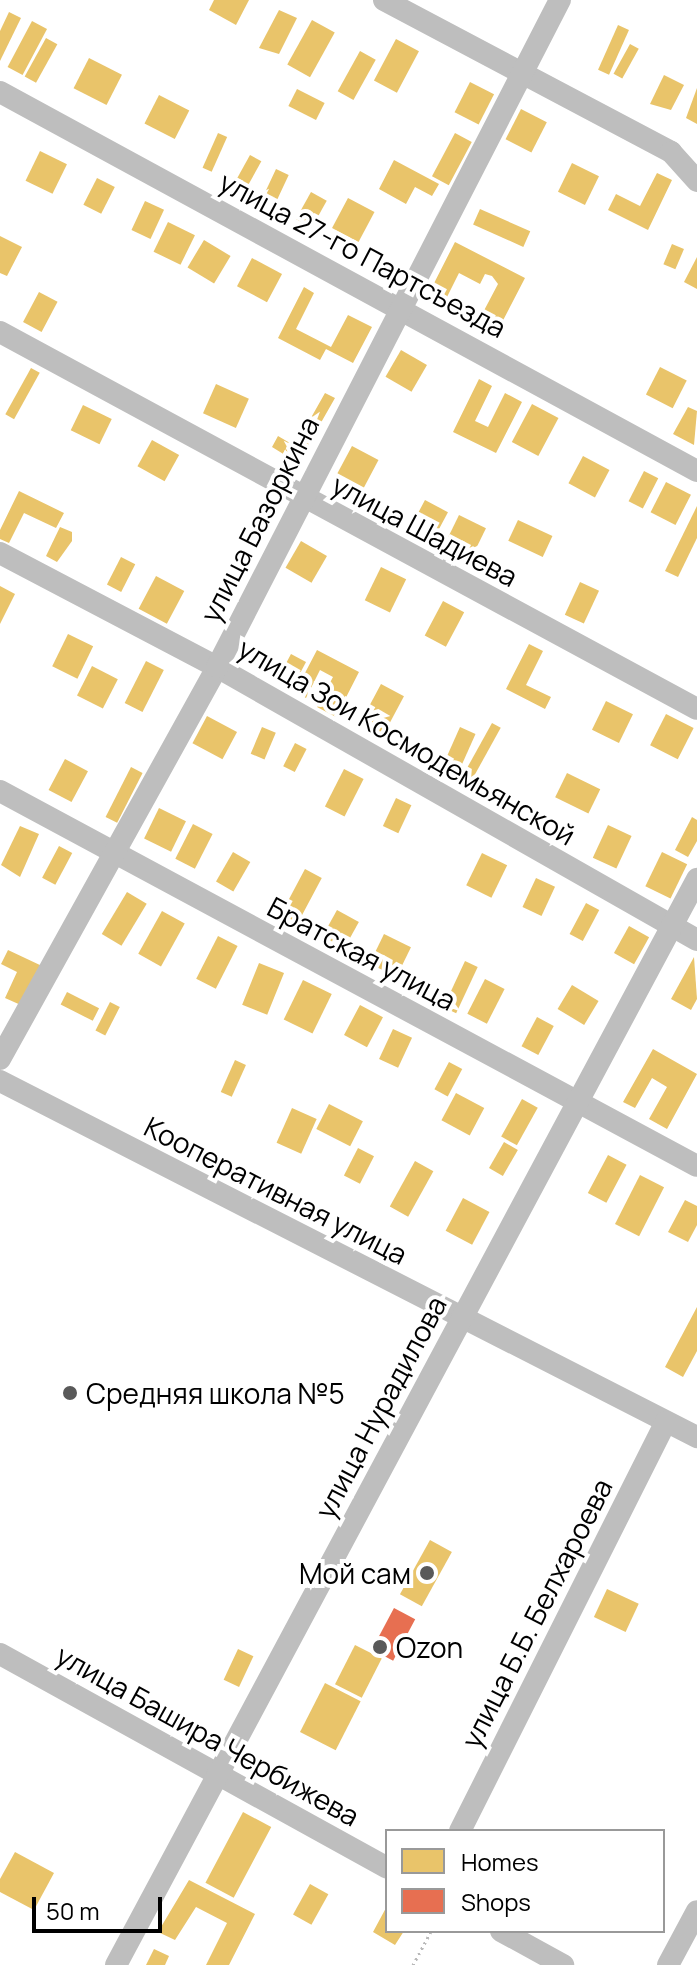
<!DOCTYPE html>
<meta charset="utf-8">
<style>
body{margin:0}
#map{position:relative;width:697px;height:1965px;overflow:hidden;background:#fff;font-family:Manrope,sans-serif}
div>[style]{position:absolute}
.homes>*{inset:0;background:#e9c46a;transform-origin:0 0}
.shops>*{inset:0;background:#e76f51;transform-origin:0 0}
.path>*{height:3px;margin-top:-1.5px;transform-origin:0;background:repeating-linear-gradient(90deg,#b9b9b9 0 2px,transparent 0 6px)}
.minor>*{height:22px;margin:-11px;padding:0 11px;transform-origin:11px;border-radius:11px;background:#bebebe}
.dots>*{width:22px;height:22px;translate:-50% -50%;box-sizing:border-box;border:4px solid #fff;border-radius:50%}
span{translate:-50% -50%;white-space:nowrap;text-align:center;line-height:1.15;-webkit-text-stroke:8px #fff;paint-order:stroke}
.street-label{font-size:28px;color:#000}
.poi-label{font-size:28px;color:#000}
.left{translate:0 -50%;text-align:left}
.right{translate:-100% -50%;text-align:right}
.legend{position:absolute;left:385px;top:1829px;width:280px;height:104px;box-sizing:border-box;background:#fff;border:2px solid #999;margin:0;padding:10px 14px;list-style:none;font-size:24px;color:#000}
.legend li{display:flex;align-items:center;gap:16px;height:40px}
.legend b{width:40px;border:2px solid #999}
.scale{position:absolute;left:32px;top:1897px;width:130px;height:36px;box-sizing:border-box;border:4px solid #000;border-top:0;padding-left:10px;font-size:24px;line-height:28px;white-space:nowrap;color:#000;-webkit-text-stroke:6px #fff;paint-order:stroke}
</style>
<div id="map">
<div class="homes">
<div style="clip-path:polygon(214px 0,249px 0,236px 25px,209px 10px)"></div>
<div style="clip-path:polygon(279px 10px,297px 18px,279px 54px,259px 48px)"></div>
<div style="clip-path:polygon(9px 12px,21px 18px,0 61px,0 31px)"></div>
<div style="left:312px;top:20px;width:26px;height:51px;rotate:29deg"></div>
<div style="left:32px;top:21px;width:17px;height:52px;rotate:28deg"></div>
<div style="left:618px;top:25px;width:12px;height:49px;rotate:24deg"></div>
<div style="left:46px;top:38px;width:13px;height:44px;rotate:29deg"></div>
<div style="left:396px;top:39px;width:26px;height:47px;rotate:28deg"></div>
<div style="left:630px;top:44px;width:10px;height:34px;rotate:29deg"></div>
<div style="left:360px;top:51px;width:18px;height:46px;rotate:29deg"></div>
<div style="left:89px;top:58px;width:37px;height:34px;rotate:27deg"></div>
<div style="clip-path:polygon(664px 75px,684px 85px,671px 110px,650px 104px)"></div>
<div style="left:470px;top:82px;width:27px;height:34px;rotate:27deg"></div>
<div style="clip-path:polygon(697px 88px,697px 124px,686px 118px)"></div>
<div style="left:297px;top:89px;width:31px;height:19px;rotate:27deg"></div>
<div style="left:159px;top:95px;width:34px;height:32px;rotate:27deg"></div>
<div style="left:521px;top:109px;width:29px;height:34px;rotate:27deg"></div>
<div style="left:218px;top:133px;width:10px;height:38px;rotate:24deg"></div>
<div style="left:455px;top:133px;width:19px;height:49px;rotate:28deg"></div>
<div style="left:40px;top:151px;width:30px;height:33px;rotate:26deg"></div>
<div style="left:250px;top:155px;width:13px;height:32px;rotate:29deg"></div>
<div style="clip-path:polygon(394px 160px,439px 184px,432px 196px,415px 187px,406px 204px,379px 189px)"></div>
<div style="left:572px;top:163px;width:30px;height:32px;rotate:26deg"></div>
<div style="left:276px;top:169px;width:14px;height:29px;rotate:25deg"></div>
<div style="clip-path:polygon(657px 173px,672px 180px,648px 230px,608px 210px,616px 194px,640px 206px)"></div>
<div style="left:97px;top:178px;width:20px;height:30px;rotate:27deg"></div>
<div style="left:311px;top:192px;width:18px;height:31px;rotate:29deg"></div>
<div style="left:348px;top:198px;width:30px;height:34px;rotate:28deg"></div>
<div style="left:145px;top:201px;width:21px;height:32px;rotate:25deg"></div>
<div style="left:480px;top:209px;width:55px;height:17px;rotate:24deg"></div>
<div style="left:168px;top:222px;width:30px;height:33px;rotate:26deg"></div>
<div style="clip-path:polygon(0 236px,22px 247px,7px 276px,0 273px)"></div>
<div style="left:204px;top:240px;width:31px;height:32px;rotate:31deg"></div>
<div style="clip-path:polygon(455px 242px,525px 278px,498px 330px,479px 320px,498px 284px,492px 276px,485px 274px,480px 284px,459px 273px,444px 303px,428px 295px)"></div>
<div style="left:672px;top:244px;width:13px;height:22px;rotate:23deg"></div>
<div style="clip-path:polygon(697px 257px,697px 289px,684px 282px)"></div>
<div style="left:252px;top:258px;width:34px;height:32px;rotate:28deg"></div>
<div style="clip-path:polygon(304px 287px,314px 293px,296px 329px,331px 347px,348px 315px,372px 327px,353px 363px,326px 349px,320px 360px,278px 338px)"></div>
<div style="left:39px;top:292px;width:21px;height:34px;rotate:28deg"></div>
<div style="left:401px;top:350px;width:30px;height:31px;rotate:30deg"></div>
<div style="left:660px;top:367px;width:30px;height:31px;rotate:27deg"></div>
<div style="left:31px;top:368px;width:10px;height:53px;rotate:29deg"></div>
<div style="clip-path:polygon(479px 379px,492px 386px,475px 421px,488px 427px,505px 393px,522px 402px,496px 453px,453px 432px)"></div>
<div style="left:216px;top:384px;width:36px;height:32px;rotate:24deg"></div>
<div style="clip-path:polygon(325px 393px,335px 398px,298px 463px,272px 447px,278px 436px,295px 446px)"></div>
<div style="left:532px;top:404px;width:30px;height:43px;rotate:28deg"></div>
<div style="left:83px;top:405px;width:32px;height:28px;rotate:26deg"></div>
<div style="clip-path:polygon(688px 407px,697px 411px,694px 445px,673px 434px)"></div>
<div style="left:152px;top:440px;width:31px;height:30px;rotate:29deg"></div>
<div style="left:352px;top:446px;width:30px;height:31px;rotate:28deg"></div>
<div style="left:583px;top:456px;width:30px;height:31px;rotate:28deg"></div>
<div style="left:644px;top:471px;width:16px;height:34px;rotate:27deg"></div>
<div style="left:666px;top:482px;width:28px;height:34px;rotate:27deg"></div>
<div style="clip-path:polygon(19px 491px,64px 513px,56px 528px,24px 513px,9px 543px,0 539px,0 530px)"></div>
<div style="left:425px;top:500px;width:26px;height:31px;rotate:28deg"></div>
<div style="clip-path:polygon(697px 506px,697px 538px,678px 577px,665px 571px)"></div>
<div style="left:459px;top:515px;width:30px;height:32px;rotate:26deg"></div>
<div style="left:518px;top:520px;width:38px;height:23px;rotate:25deg"></div>
<div style="clip-path:polygon(60px 527px,72px 532px,72px 541px,57px 562px,46px 556px)"></div>
<div style="left:301px;top:541px;width:30px;height:31px;rotate:30deg"></div>
<div style="left:121px;top:557px;width:16px;height:31px;rotate:27deg"></div>
<div style="left:381px;top:567px;width:28px;height:37px;rotate:26deg"></div>
<div style="left:156px;top:576px;width:32px;height:37px;rotate:28deg"></div>
<div style="left:580px;top:582px;width:21px;height:36px;rotate:25deg"></div>
<div style="clip-path:polygon(0 586px,15px 594px,0 624px)"></div>
<div style="left:443px;top:601px;width:24px;height:39px;rotate:28deg"></div>
<div style="left:68px;top:634px;width:28px;height:36px;rotate:26deg"></div>
<div style="clip-path:polygon(529px 644px,543px 651px,526px 685px,551px 697px,545px 709px,506px 689px)"></div>
<div style="clip-path:polygon(317px 650px,359px 672px,336px 717px,317px 707px,333px 677px,320px 670px,306px 698px,295px 692px)"></div>
<div style="left:291px;top:654px;width:17px;height:30px;rotate:28deg"></div>
<div style="left:146px;top:661px;width:20px;height:47px;rotate:27deg"></div>
<div style="left:92px;top:666px;width:29px;height:33px;rotate:27deg"></div>
<div style="left:381px;top:684px;width:26px;height:44px;rotate:28deg"></div>
<div style="left:606px;top:701px;width:30px;height:32px;rotate:26deg"></div>
<div style="left:666px;top:714px;width:31px;height:35px;rotate:27deg"></div>
<div style="left:207px;top:716px;width:34px;height:31px;rotate:28deg"></div>
<div style="left:492px;top:723px;width:10px;height:61px;rotate:29deg"></div>
<div style="left:262px;top:727px;width:15px;height:29px;rotate:23deg"></div>
<div style="left:460px;top:727px;width:17px;height:47px;rotate:24deg"></div>
<div style="left:295px;top:743px;width:13px;height:26px;rotate:27deg"></div>
<div style="left:65px;top:759px;width:26px;height:35px;rotate:28deg"></div>
<div style="left:131px;top:767px;width:13px;height:56px;rotate:27deg"></div>
<div style="left:344px;top:769px;width:22px;height:42px;rotate:27deg"></div>
<div style="left:567px;top:773px;width:37px;height:27px;rotate:26deg"></div>
<div style="left:396px;top:798px;width:17px;height:31px;rotate:25deg"></div>
<div style="left:159px;top:808px;width:30px;height:34px;rotate:26deg"></div>
<div style="clip-path:polygon(692px 817px,697px 820px,697px 841px,688px 857px,675px 850px)"></div>
<div style="left:193px;top:824px;width:22px;height:39px;rotate:27deg"></div>
<div style="left:608px;top:825px;width:26px;height:36px;rotate:25deg"></div>
<div style="clip-path:polygon(20px 826px,39px 834px,20px 877px,1px 865px)"></div>
<div style="left:59px;top:846px;width:15px;height:36px;rotate:28deg"></div>
<div style="left:233px;top:852px;width:20px;height:34px;rotate:30deg"></div>
<div style="left:662px;top:852px;width:28px;height:38px;rotate:26deg"></div>
<div style="left:482px;top:853px;width:28px;height:36px;rotate:26deg"></div>
<div style="left:305px;top:869px;width:19px;height:51px;rotate:28deg"></div>
<div style="left:536px;top:878px;width:21px;height:32px;rotate:25deg"></div>
<div style="left:127px;top:892px;width:23px;height:49px;rotate:31deg"></div>
<div style="left:586px;top:903px;width:15px;height:35px;rotate:28deg"></div>
<div style="left:337px;top:910px;width:25px;height:30px;rotate:29deg"></div>
<div style="left:162px;top:911px;width:26px;height:49px;rotate:29deg"></div>
<div style="left:629px;top:926px;width:23px;height:31px;rotate:29deg"></div>
<div style="left:384px;top:934px;width:30px;height:33px;rotate:26deg"></div>
<div style="left:218px;top:936px;width:22px;height:48px;rotate:27deg"></div>
<div style="clip-path:polygon(8px 950px,42px 966px,23px 1006px,5px 998px,17px 972px,1px 964px)"></div>
<div style="clip-path:polygon(694px 957px,697px 999px,691px 1010px,671px 999px)"></div>
<div style="left:465px;top:961px;width:14px;height:51px;rotate:25deg"></div>
<div style="left:259px;top:963px;width:27px;height:45px;rotate:22deg"></div>
<div style="left:485px;top:979px;width:22px;height:39px;rotate:27deg"></div>
<div style="left:303px;top:980px;width:32px;height:44px;rotate:26deg"></div>
<div style="left:572px;top:985px;width:31px;height:28px;rotate:31deg"></div>
<div style="left:67px;top:992px;width:36px;height:14px;rotate:27deg"></div>
<div style="left:110px;top:1002px;width:11px;height:32px;rotate:27deg"></div>
<div style="left:360px;top:1005px;width:26px;height:34px;rotate:28deg"></div>
<div style="left:537px;top:1017px;width:19px;height:33px;rotate:28deg"></div>
<div style="left:393px;top:1029px;width:21px;height:33px;rotate:25deg"></div>
<div style="clip-path:polygon(653px 1049px,697px 1074px,667px 1129px,649px 1119px,667px 1087px,652px 1078px,635px 1108px,623px 1102px)"></div>
<div style="left:235px;top:1060px;width:12px;height:35px;rotate:24deg"></div>
<div style="left:449px;top:1062px;width:15px;height:31px;rotate:28deg"></div>
<div style="left:456px;top:1093px;width:32px;height:31px;rotate:28deg"></div>
<div style="left:522px;top:1099px;width:18px;height:43px;rotate:29deg"></div>
<div style="left:329px;top:1104px;width:38px;height:28px;rotate:27deg"></div>
<div style="left:292px;top:1108px;width:27px;height:38px;rotate:24deg"></div>
<div style="left:504px;top:1142px;width:16px;height:30px;rotate:30deg"></div>
<div style="left:358px;top:1148px;width:18px;height:31px;rotate:27deg"></div>
<div style="left:608px;top:1155px;width:21px;height:43px;rotate:28deg"></div>
<div style="left:415px;top:1161px;width:21px;height:52px;rotate:29deg"></div>
<div style="left:640px;top:1175px;width:27px;height:55px;rotate:27deg"></div>
<div style="left:463px;top:1198px;width:30px;height:37px;rotate:28deg"></div>
<div style="clip-path:polygon(685px 1200px,697px 1206px,697px 1225px,688px 1242px,668px 1232px)"></div>
<div style="clip-path:polygon(697px 1307px,697px 1351px,683px 1377px,665px 1367px)"></div>
<div style="left:430px;top:1540px;width:25px;height:62px;rotate:29deg"></div>
<div style="left:607px;top:1589px;width:35px;height:31px;rotate:25deg"></div>
<div style="left:355px;top:1645px;width:30px;height:44px;rotate:27deg"></div>
<div style="left:238px;top:1649px;width:17px;height:34px;rotate:25deg"></div>
<div style="left:325px;top:1683px;width:40px;height:55px;rotate:27deg"></div>
<div style="left:243px;top:1812px;width:32px;height:80px;rotate:28deg"></div>
<div style="clip-path:polygon(15px 1852px,54px 1873px,34px 1910px,0 1892px,0 1879px)"></div>
<div style="clip-path:polygon(189px 1880px,255px 1914px,229px 1965px,206px 1965px,227px 1923px,196px 1907px,175px 1940px,158px 1932px)"></div>
<div style="left:310px;top:1884px;width:21px;height:35px;rotate:29deg"></div>
<div style="clip-path:polygon(387px 1906px,387px 1931px,404px 1931px,395px 1945px,373px 1932px)"></div>
<div style="clip-path:polygon(154px 1949px,169px 1956px,165px 1965px,146px 1965px)"></div>
</div>
<div class="shops">
<div style="left:394px;top:1608px;width:24px;height:47px;rotate:28deg"></div>
</div>
<div class="path">
<div style="left:413px;top:1965px;width:38px;rotate:-62deg"></div>
</div>
<div class="minor">
<div style="left:384px;top:0;width:325px;rotate:27.9deg"></div>
<div style="left:671px;top:152px;width:39px;rotate:48deg"></div>
<div style="left:0;top:92px;width:793px;rotate:28.54deg"></div>
<div style="left:0;top:332px;width:792px;rotate:28.41deg"></div>
<div style="left:0;top:553px;width:245px;rotate:27.7deg"></div>
<div style="left:217px;top:667px;width:552px;rotate:29.63deg"></div>
<div style="left:0;top:791px;width:791px;rotate:28.28deg"></div>
<div style="left:0;top:1059px;width:448px;rotate:-61deg"></div>
<div style="left:217px;top:667px;width:750px;rotate:-62.79deg"></div>
<div style="left:0;top:1081px;width:783px;rotate:27.06deg"></div>
<div style="left:0;top:1654px;width:442px;rotate:28.9deg"></div>
<div style="left:460px;top:1831px;width:458px;rotate:-63.3deg"></div>
<div style="left:501px;top:1931px;width:71px;rotate:28.7deg"></div>
<div style="left:116px;top:1965px;width:1232px;rotate:-61.85deg"></div>
<div style="left:668px;top:1965px;width:61px;rotate:-61.8deg"></div>
</div>
<div class="dots">
<div style="left:70px;top:1393px;background:#595959"></div>
<div style="left:427px;top:1573px;background:#595959"></div>
<div style="left:380px;top:1647px;background:#595959"></div>
</div>
<div class="street-label">
<span style="left:363px;top:254px;rotate:28deg">улица 27-го Партсъезда</span>
<span style="left:259px;top:519px;rotate:-63deg">улица Базоркина</span>
<span style="left:425px;top:530px;rotate:28deg">улица Шадиева</span>
<span style="left:407px;top:741px;rotate:30deg">улица Зои Космодемьянской</span>
<span style="left:362px;top:953px;rotate:28deg">Братская улица</span>
<span style="left:276px;top:1190px;rotate:27deg">Кооперативная улица</span>
<span style="left:380px;top:1407px;rotate:-62deg">улица Нурадилова</span>
<span style="left:536px;top:1613px;rotate:-63deg">улица Б.Б. Белхароева</span>
<span style="left:208px;top:1735px;rotate:29deg">улица Башира Чербижева</span>
</div>
<div class="poi-label">
<span class="left" style="left:86px;top:1393px">Средняя школа №5</span>
<span class="right" style="left:411px;top:1573px">Мой сам</span>
<span class="left" style="left:396px;top:1647px">Ozon</span>
</div>
<ul class="legend">
<li><b style="height:22px;background:#e9c46a"></b>Homes</li>
<li><b style="height:22px;background:#e76f51"></b>Shops</li>
</ul>
<div class="scale">50 m</div>
</div>
